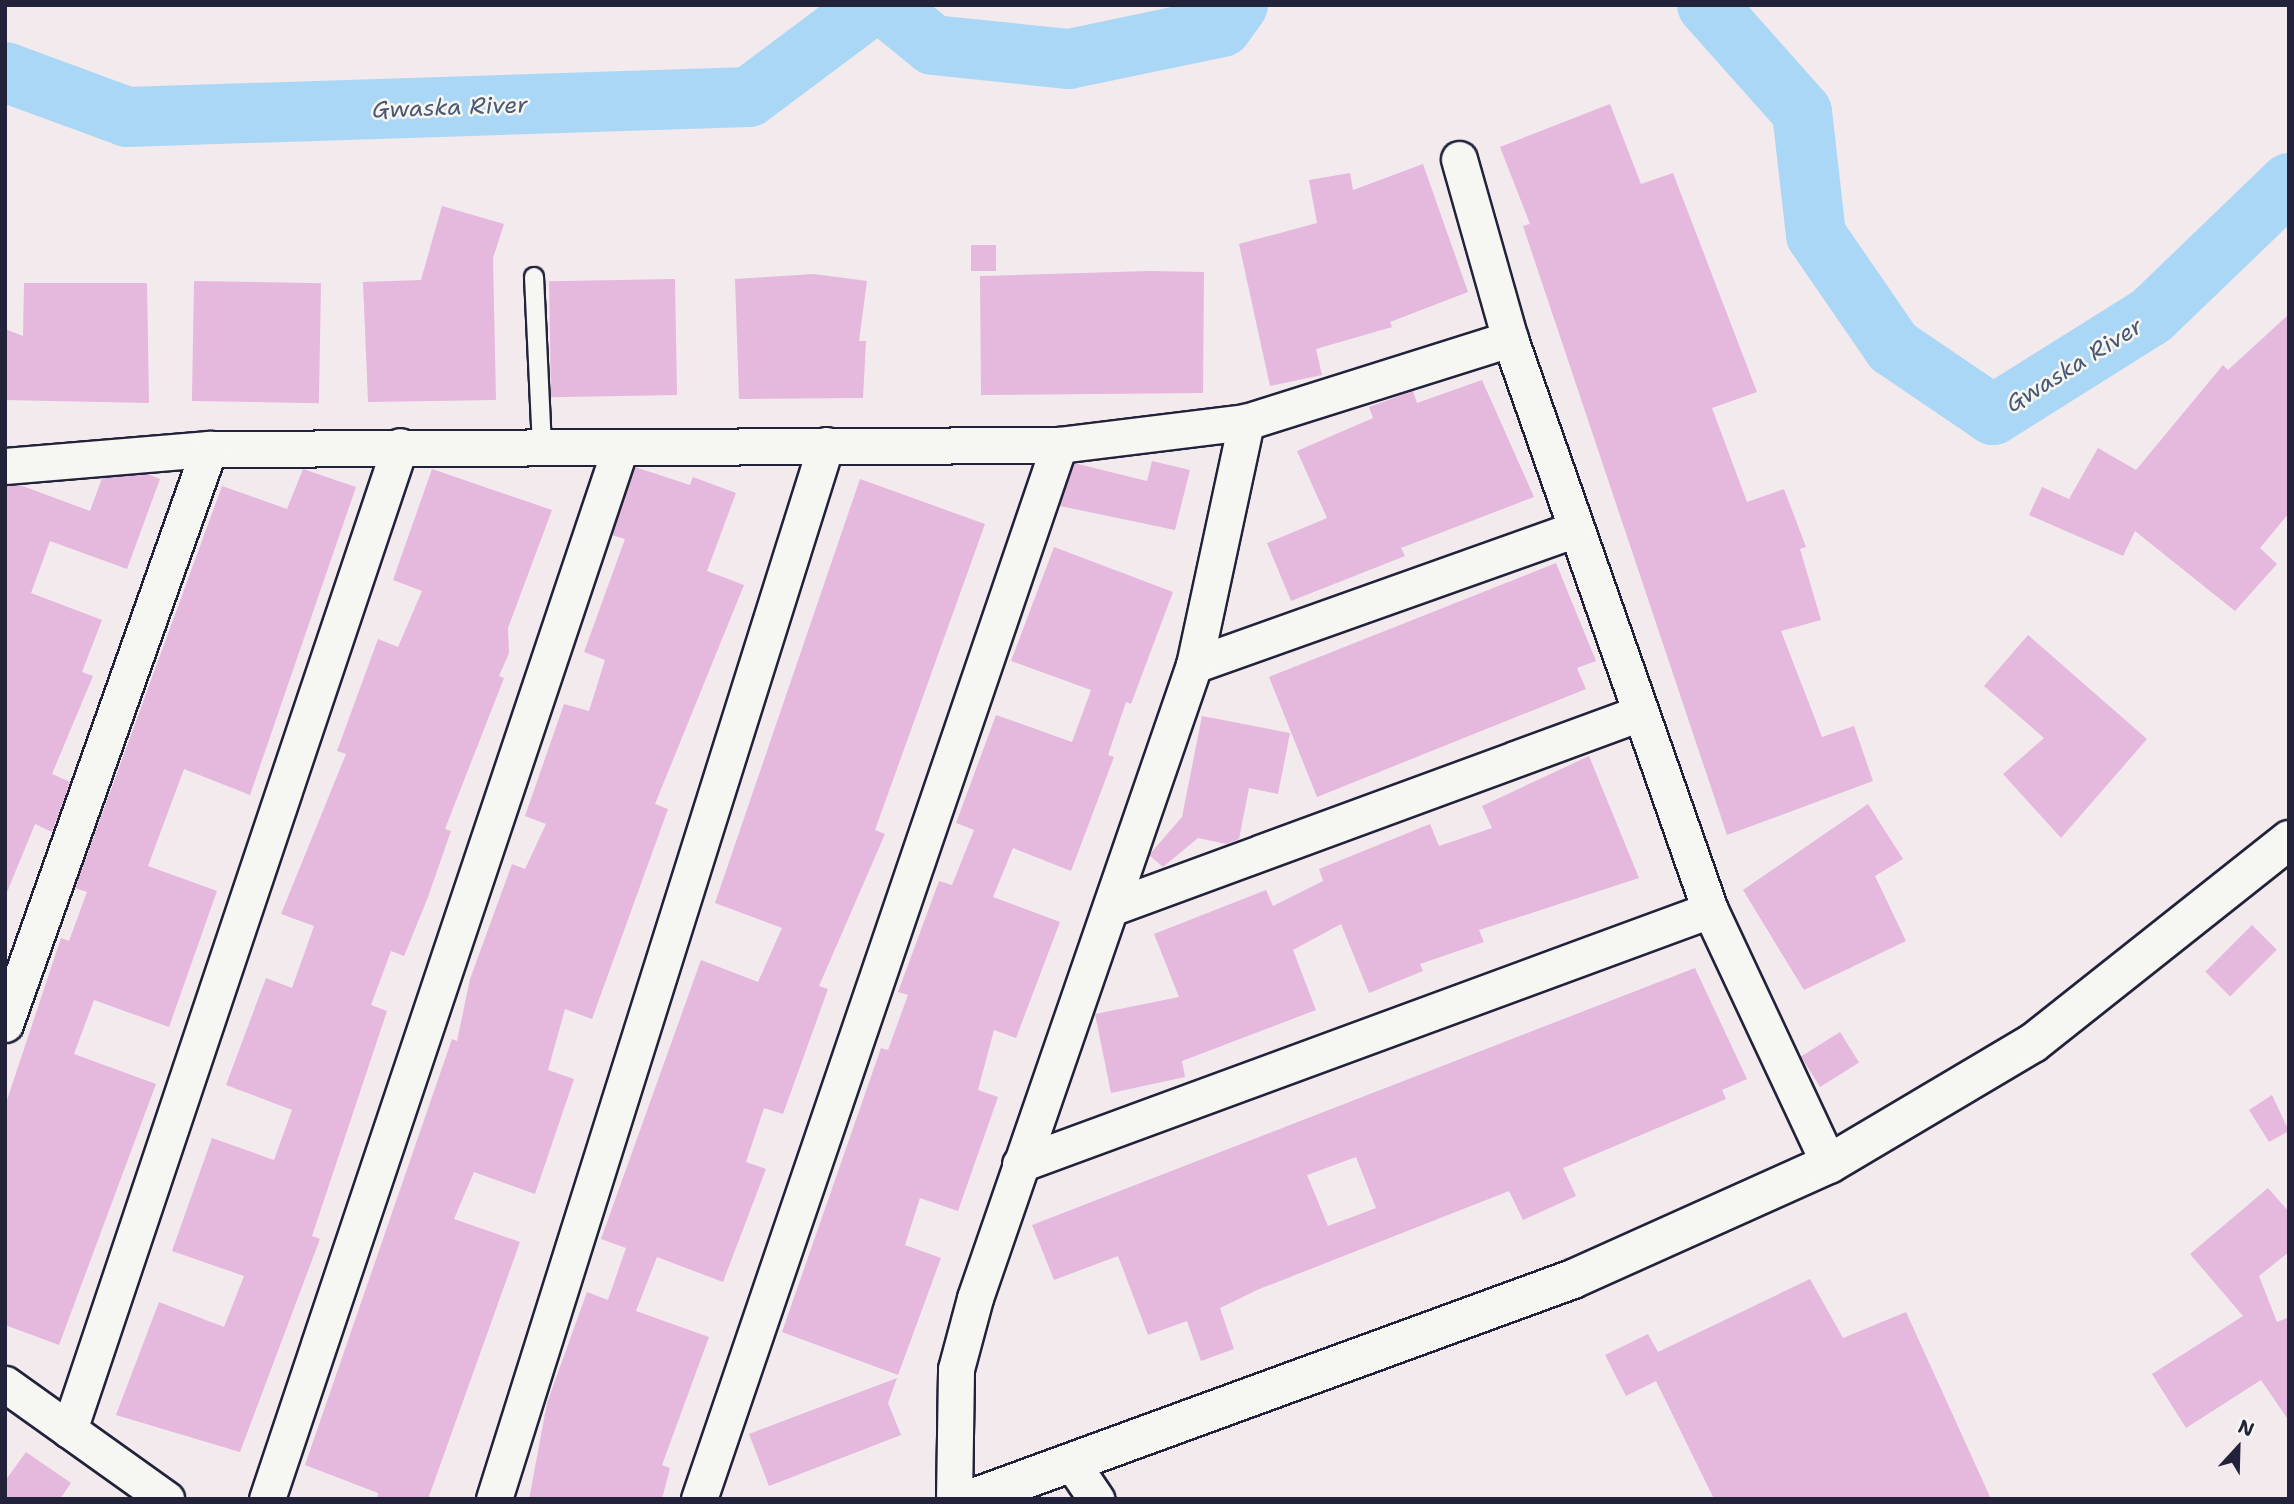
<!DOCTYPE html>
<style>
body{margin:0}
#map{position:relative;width:2294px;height:1504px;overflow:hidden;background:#f3eaee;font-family:"Shantell Sans",sans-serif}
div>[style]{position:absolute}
.river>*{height:60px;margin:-30px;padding:0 30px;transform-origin:30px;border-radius:30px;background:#abd7f7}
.building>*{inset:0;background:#e5b8dd;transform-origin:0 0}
.roads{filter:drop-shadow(2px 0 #22223b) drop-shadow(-2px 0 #22223b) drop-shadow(0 2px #22223b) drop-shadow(0 -2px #22223b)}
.lane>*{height:18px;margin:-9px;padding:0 9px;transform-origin:9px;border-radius:9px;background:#f6f6f2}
.street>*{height:35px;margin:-17.5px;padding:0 17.5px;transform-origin:17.5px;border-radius:17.5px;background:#f6f6f2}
.secondary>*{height:38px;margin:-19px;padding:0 19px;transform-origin:19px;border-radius:19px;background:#f6f6f2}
span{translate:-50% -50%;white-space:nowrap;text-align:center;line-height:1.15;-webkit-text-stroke:5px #f6f6f2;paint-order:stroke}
.water-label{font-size:23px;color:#4b5873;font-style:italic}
.frame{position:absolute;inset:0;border:7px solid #22223b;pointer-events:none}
.north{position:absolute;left:2203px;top:1413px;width:70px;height:70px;-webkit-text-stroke:5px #f6f6f2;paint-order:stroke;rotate:22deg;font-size:19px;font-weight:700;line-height:28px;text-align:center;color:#22223b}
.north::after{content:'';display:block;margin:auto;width:24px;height:32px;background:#22223b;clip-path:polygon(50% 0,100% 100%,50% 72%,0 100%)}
</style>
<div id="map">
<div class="river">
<div style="left:884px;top:5px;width:63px;rotate:39.2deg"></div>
<div style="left:933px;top:45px;width:137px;rotate:5.9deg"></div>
<div style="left:1069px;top:59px;width:156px;rotate:-11.8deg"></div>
<div style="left:1222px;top:27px;width:27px;rotate:-54deg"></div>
<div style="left:1707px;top:5px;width:143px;rotate:48.4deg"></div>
<div style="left:1802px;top:112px;width:124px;rotate:83.5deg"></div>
<div style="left:1816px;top:235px;width:136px;rotate:55.5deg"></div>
<div style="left:1893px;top:347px;width:121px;rotate:34.2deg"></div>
<div style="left:1993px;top:415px;width:186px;rotate:-32.1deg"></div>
<div style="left:2151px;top:316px;width:192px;rotate:-43.9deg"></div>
<div style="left:5px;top:72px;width:130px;rotate:20.2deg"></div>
<div style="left:127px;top:117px;width:622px;rotate:-1.84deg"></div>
<div style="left:749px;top:97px;width:154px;rotate:-36.8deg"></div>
</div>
<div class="building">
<div style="clip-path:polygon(1610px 104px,1641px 184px,1673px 173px,1757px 392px,1712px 408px,1747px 502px,1784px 489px,1806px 547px,1800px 549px,1821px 620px,1781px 631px,1822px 737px,1854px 726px,1873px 781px,1727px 835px,1523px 226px,1530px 224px,1500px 147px)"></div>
<div style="clip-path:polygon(1423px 164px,1468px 292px,1390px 322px,1392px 327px,1316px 349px,1322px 375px,1270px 386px,1239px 244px,1317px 223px,1309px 180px,1350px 173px,1353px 190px)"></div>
<div style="clip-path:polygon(442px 206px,504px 224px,493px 258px,496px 400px,368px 402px,363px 282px,421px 280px)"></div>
<div style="left:971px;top:245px;width:25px;height:26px"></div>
<div style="clip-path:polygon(1149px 271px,1204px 272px,1203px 393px,981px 395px,980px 276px)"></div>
<div style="clip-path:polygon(814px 274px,867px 281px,859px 341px,866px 341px,863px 398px,739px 399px,735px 279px)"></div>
<div style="left:675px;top:279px;width:116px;height:126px;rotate:89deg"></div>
<div style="left:194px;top:281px;width:127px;height:120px;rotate:1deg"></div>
<div style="clip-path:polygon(24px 283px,147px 283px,149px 403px,5px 400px,5px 329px,23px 336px)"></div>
<div style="clip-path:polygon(2289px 314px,2289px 513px,2260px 548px,2277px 564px,2235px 611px,2135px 531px,2123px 556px,2029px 515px,2042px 487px,2069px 499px,2098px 448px,2136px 470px,2223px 365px,2228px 370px)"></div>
<div style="clip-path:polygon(1482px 380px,1534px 497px,1401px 548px,1405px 556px,1291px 601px,1267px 543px,1327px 518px,1297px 451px,1373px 418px,1369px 407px,1413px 391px,1417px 403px)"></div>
<div style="clip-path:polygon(1152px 461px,1190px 470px,1175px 530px,1060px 506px,1074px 463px,1147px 481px)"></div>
<div style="clip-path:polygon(635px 467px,690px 485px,693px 477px,736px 493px,707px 571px,744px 585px,655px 804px,668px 809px,592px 1019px,565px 1009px,548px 1070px,574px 1079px,535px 1194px,474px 1172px,454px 1219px,520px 1242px,428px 1499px,377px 1499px,378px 1493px,305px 1465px,452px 1039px,457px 1041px,470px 979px,512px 864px,525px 869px,546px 824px,525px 816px,564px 704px,589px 711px,605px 660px,584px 652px,625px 539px,612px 535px)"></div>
<div style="clip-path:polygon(303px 469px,356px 487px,250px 795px,184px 769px,148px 866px,217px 891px,169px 1027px,94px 1000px,74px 1054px,156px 1084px,59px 1345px,5px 1325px,5px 1106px,61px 938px,69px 941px,87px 892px,75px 888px,222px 486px,287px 509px)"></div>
<div style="clip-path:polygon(432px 469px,552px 510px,508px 628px,509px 653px,499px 676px,504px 678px,445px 829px,451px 831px,428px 897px,404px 956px,391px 951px,371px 1005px,387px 1011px,312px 1236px,320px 1239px,240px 1452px,116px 1415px,159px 1302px,224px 1327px,244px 1276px,172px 1251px,212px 1138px,274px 1160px,292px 1110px,226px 1085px,266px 978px,292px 988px,314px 926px,281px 914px,346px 754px,337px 751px,378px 639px,398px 647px,422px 591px,393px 580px)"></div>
<div style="clip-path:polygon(148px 474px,160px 479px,127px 569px,50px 541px,31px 593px,102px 620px,82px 672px,93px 676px,52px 774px,70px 782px,52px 832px,35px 824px,5px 897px,5px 486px,20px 485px,90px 511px,102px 478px)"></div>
<div style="clip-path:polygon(860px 479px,985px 524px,875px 830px,885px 834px,819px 986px,828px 989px,783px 1114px,764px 1108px,746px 1162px,766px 1169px,723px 1282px,657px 1257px,636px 1311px,709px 1337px,662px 1465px,670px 1468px,662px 1499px,529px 1499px,547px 1403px,587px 1292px,608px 1300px,626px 1248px,601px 1239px,701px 960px,758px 982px,782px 928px,715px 903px)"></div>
<div style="clip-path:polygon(1054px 547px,1173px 592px,1131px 704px,1126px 702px,1108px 755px,1114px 757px,1071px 871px,1013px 848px,993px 897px,1060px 922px,1016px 1038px,994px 1030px,978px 1090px,998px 1097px,958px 1211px,920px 1198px,905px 1245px,941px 1258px,898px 1375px,782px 1332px,881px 1048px,888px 1050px,908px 995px,898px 992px,939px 881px,952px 885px,974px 830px,956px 823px,996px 715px,1072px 742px,1091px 690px,1011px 661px)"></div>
<div style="clip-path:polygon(1556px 563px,1596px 661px,1577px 668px,1586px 689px,1317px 797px,1269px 677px)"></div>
<div style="clip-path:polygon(2028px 635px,2147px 739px,2061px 838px,2003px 774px,2044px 738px,1984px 686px)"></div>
<div style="clip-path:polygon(1202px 716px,1290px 733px,1278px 794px,1249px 788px,1239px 839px,1226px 844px,1198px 838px,1163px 867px,1149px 855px,1182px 817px)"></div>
<div style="clip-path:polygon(1589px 756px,1639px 878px,1479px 930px,1484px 942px,1420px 964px,1423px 971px,1369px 993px,1341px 924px,1293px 950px,1316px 1010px,1182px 1061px,1185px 1077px,1111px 1093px,1095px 1014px,1179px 997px,1154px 934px,1266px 890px,1273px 906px,1323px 881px,1319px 869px,1430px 824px,1439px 846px,1492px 828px,1482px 806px)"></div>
<div style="clip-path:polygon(1868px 804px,1903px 859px,1875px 876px,1906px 941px,1804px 990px,1743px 890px)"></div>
<div style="left:2252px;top:925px;width:35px;height:66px;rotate:45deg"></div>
<div style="clip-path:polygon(evenodd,1695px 968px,1747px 1079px,1722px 1090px,1726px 1099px,1563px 1168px,1576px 1196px,1523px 1220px,1509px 1191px,1257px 1290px,1220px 1308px,1234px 1349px,1201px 1361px,1187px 1321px,1148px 1335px,1118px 1256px,1054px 1280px,1032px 1225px,1695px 968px,1356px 1157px,1376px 1208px,1328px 1226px,1307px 1175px,1356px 1157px)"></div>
<div style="left:1840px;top:1032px;width:36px;height:46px;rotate:58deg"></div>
<div style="clip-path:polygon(2272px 1095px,2289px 1131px,2269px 1142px,2249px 1110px)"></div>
<div style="clip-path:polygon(2268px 1188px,2289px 1212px,2289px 1252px,2259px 1276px,2277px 1322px,2289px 1317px,2289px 1421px,2261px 1380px,2186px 1428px,2152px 1374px,2243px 1316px,2190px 1254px)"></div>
<div style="clip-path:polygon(1810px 1279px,1843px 1338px,1906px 1312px,1991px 1499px,1714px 1499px,1656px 1381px,1626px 1396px,1605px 1355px,1648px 1334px,1658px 1352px)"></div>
<div style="clip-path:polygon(897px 1378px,888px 1403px,901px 1435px,769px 1486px,749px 1434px)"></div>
<div style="clip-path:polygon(26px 1452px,71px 1483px,60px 1499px,5px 1499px,5px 1481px)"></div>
</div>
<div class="roads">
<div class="lane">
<div style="left:534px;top:277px;width:170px;rotate:87.3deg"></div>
</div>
<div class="street">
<div style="left:1459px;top:159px;width:187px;rotate:74.2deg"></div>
<div style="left:1510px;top:339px;width:605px;rotate:70.7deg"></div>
<div style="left:1710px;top:910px;width:280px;rotate:64.9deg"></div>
<div style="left:5px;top:466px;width:205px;rotate:-4.8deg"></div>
<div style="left:209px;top:449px;width:850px;rotate:-0.27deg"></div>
<div style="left:1059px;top:445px;width:188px;rotate:-7deg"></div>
<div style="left:1246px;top:422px;width:277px;rotate:-17.5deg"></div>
<div style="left:1194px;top:665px;width:405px;rotate:-19.6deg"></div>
<div style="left:1113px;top:907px;width:562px;rotate:-20.21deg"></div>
<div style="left:5px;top:1024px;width:610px;rotate:-70.47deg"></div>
<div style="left:1020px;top:1164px;width:735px;rotate:-20.21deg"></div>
<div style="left:5px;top:1384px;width:198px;rotate:35.5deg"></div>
<div style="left:69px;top:1430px;width:1038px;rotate:-71.41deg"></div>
<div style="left:1074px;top:1466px;width:40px;rotate:56deg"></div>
<div style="left:267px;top:1499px;width:1109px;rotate:-71.43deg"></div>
<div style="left:494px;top:1499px;width:1105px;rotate:-72.52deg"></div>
<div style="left:699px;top:1499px;width:1114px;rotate:-71.14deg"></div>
<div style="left:954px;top:1499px;width:130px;rotate:-89.1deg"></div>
<div style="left:956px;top:1369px;width:73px;rotate:-75deg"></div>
<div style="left:975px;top:1298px;width:670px;rotate:-70.92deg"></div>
<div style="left:1194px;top:665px;width:249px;rotate:-77.9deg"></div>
</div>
<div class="secondary">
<div style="left:971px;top:1499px;width:641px;rotate:-20.07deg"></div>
<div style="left:1573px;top:1279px;width:281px;rotate:-24.2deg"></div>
<div style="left:1829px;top:1164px;width:237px;rotate:-30.7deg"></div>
<div style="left:2033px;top:1043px;width:327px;rotate:-38.4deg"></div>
</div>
</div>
<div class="water-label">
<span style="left:450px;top:107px;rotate:-2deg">Gwaska River</span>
<span style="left:2074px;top:365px;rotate:-32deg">Gwaska River</span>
</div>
<div class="frame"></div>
<div class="north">N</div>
</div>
